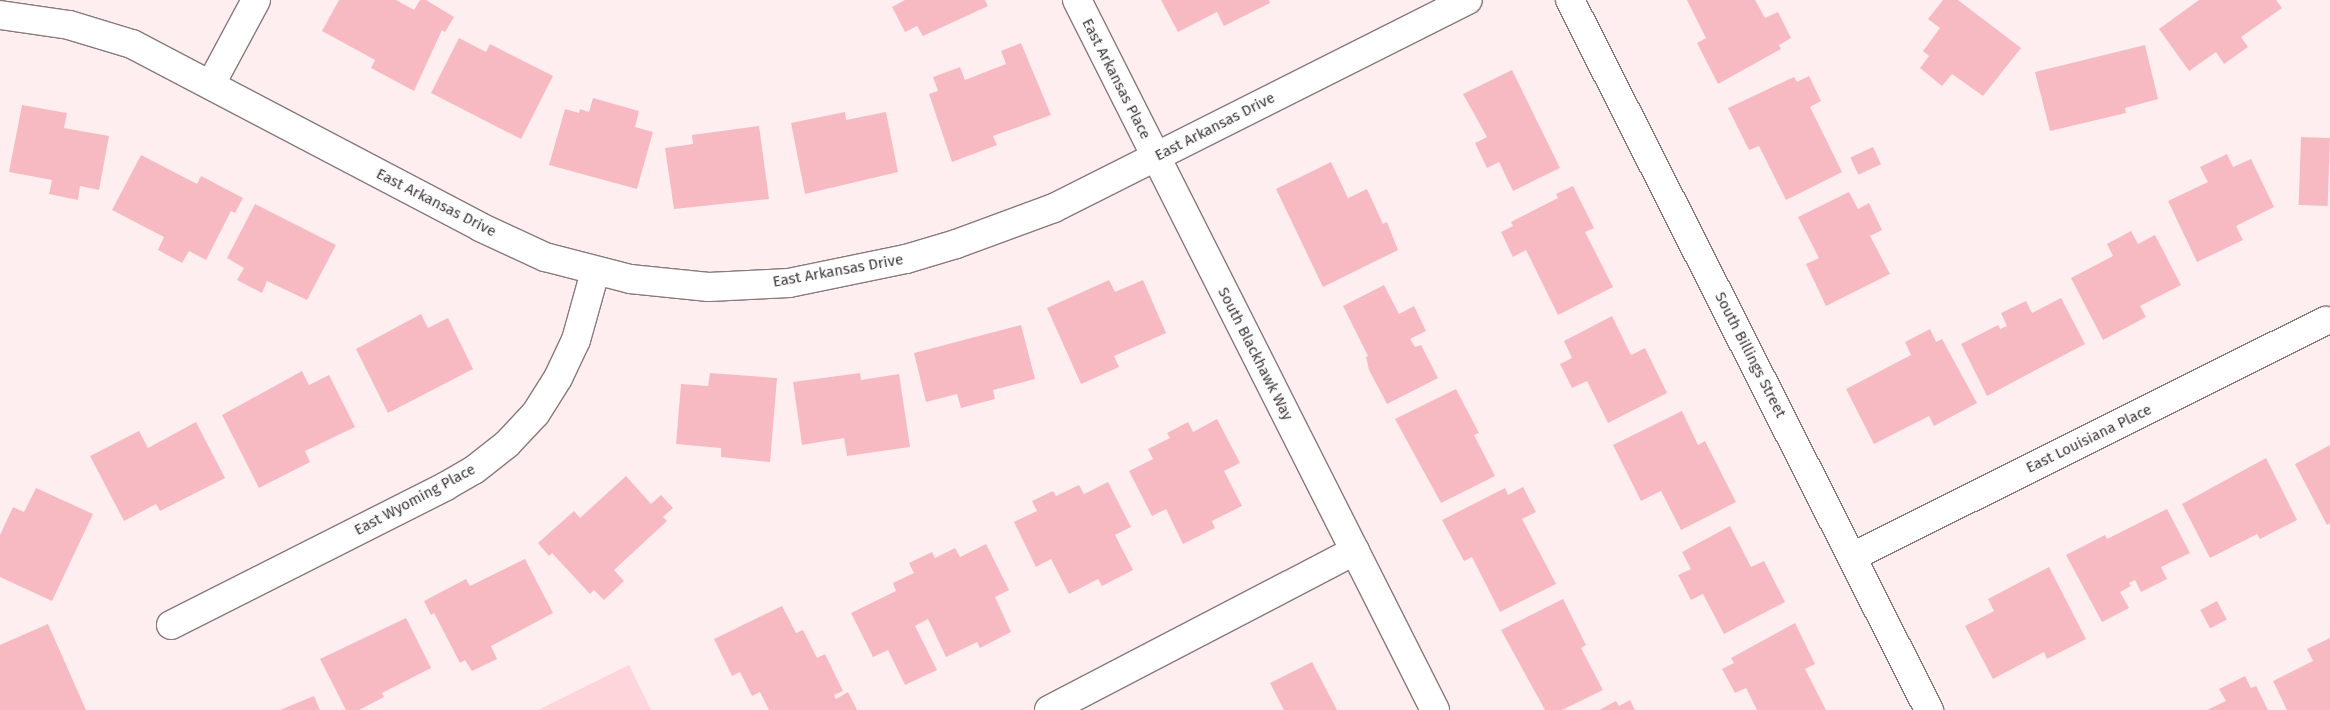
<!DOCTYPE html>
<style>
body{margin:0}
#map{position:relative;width:2330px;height:710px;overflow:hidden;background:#ffeef0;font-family:"Fira Sans",sans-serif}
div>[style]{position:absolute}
.green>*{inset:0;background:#fdd5da}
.building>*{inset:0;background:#f8bac2;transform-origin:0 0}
.roads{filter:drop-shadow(1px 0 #887a7b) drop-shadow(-1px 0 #887a7b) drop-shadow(0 1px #887a7b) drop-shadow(0 -1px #887a7b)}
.minor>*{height:28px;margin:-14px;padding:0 14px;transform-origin:14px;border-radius:14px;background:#fff}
span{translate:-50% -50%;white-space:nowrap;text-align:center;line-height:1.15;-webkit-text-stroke:4px #fff;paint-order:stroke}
.street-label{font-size:15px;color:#3e3839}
</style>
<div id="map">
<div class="green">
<div style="clip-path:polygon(629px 665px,651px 710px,538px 710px)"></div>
</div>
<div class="building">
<div style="clip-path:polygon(339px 0,396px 0,414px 10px,420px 0,426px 0,454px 17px,445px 32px,442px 30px,414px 91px,371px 68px,375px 60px,322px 31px)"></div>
<div style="clip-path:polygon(905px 0,985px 0,988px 6px,923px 36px,917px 26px,905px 32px,892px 7px)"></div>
<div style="clip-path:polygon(1161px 0,1269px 0,1270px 3px,1224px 26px,1217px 12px,1178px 32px)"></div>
<div style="clip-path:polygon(1687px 0,1755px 0,1765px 18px,1778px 12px,1791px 38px,1779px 45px,1781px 49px,1718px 84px,1697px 43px,1706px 38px)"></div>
<div style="clip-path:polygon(1943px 0,1958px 0,2021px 48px,1983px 96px,1952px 74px,1942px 86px,1920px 68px,1929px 56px,1923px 51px,1940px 28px,1928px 19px)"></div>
<div style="clip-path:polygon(2199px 0,2276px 0,2282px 8px,2241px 37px,2248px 47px,2224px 64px,2216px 52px,2189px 71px,2159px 29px)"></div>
<div style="clip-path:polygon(459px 38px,486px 52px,490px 44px,553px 76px,521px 139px,431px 93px)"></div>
<div style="clip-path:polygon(1021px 43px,1051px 115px,993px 136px,997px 145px,952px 162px,929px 94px,938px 91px,933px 77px,960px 67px,965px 80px,1006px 64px,1001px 51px)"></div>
<div style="clip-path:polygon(2145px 45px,2158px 99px,2125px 108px,2126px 113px,2050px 131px,2035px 72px)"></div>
<div style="clip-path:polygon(1512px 70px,1560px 168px,1513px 191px,1499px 162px,1487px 168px,1475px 143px,1487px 137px,1463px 94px)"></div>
<div style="clip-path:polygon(1809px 76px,1821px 101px,1810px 107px,1842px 172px,1786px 200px,1759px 146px,1749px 150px,1728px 108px,1794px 77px,1797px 82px)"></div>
<div style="clip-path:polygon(593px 98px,639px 111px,635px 127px,653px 132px,637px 189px,549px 165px,565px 109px,579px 113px,580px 109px,589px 112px)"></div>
<div style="clip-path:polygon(22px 105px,67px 113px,64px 128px,109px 136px,99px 190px,80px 186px,78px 200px,49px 194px,52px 180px,9px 172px)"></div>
<div style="clip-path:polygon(845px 112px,846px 120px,886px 112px,898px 172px,805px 194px,791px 123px)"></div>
<div style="clip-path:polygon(759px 126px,769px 199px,674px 209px,665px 148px,693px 144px,692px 135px)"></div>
<div style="left:2301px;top:137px;width:29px;height:68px;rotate:2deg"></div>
<div style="left:1873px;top:147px;width:19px;height:25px;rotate:65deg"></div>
<div style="clip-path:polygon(2227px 154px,2233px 167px,2251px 159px,2274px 207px,2236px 226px,2243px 240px,2197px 262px,2168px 201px,2208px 182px,2200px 167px)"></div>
<div style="clip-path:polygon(141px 155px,197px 184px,201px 176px,243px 198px,235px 213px,231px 211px,206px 260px,189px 251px,182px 263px,158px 250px,164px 237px,112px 210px)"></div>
<div style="clip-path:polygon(1331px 162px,1348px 198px,1367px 189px,1383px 224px,1387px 222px,1398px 250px,1323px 287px,1276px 189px)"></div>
<div style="clip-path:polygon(1573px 186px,1594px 228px,1585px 232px,1613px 287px,1558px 315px,1526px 250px,1513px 257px,1501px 232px,1513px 226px,1511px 222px,1558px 198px,1556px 194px)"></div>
<div style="clip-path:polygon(1849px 192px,1858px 209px,1869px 203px,1882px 230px,1870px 236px,1890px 274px,1826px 306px,1806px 264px,1819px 258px,1798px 217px)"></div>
<div style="clip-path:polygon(255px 204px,336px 245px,307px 300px,267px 281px,262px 293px,237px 280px,244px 268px,227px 258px)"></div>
<div style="clip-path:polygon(2131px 231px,2138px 244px,2155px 235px,2181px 285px,2140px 306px,2146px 317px,2103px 340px,2071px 278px,2113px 256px,2107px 244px)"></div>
<div style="clip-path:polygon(1109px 280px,1115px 292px,1143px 280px,1166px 333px,1114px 356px,1119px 367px,1081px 384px,1047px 308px)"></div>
<div style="clip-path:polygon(1384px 285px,1399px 314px,1414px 306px,1426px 331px,1410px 339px,1415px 347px,1421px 345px,1438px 378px,1387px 404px,1369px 370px,1366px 357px,1368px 356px,1343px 306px)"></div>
<div style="clip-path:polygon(2061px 298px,2085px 344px,1987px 396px,1961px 344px,1998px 325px,2000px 329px,2007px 326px,2001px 313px,2026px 301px,2032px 313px)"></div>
<div style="clip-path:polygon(421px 314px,428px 328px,448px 318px,473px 369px,388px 413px,356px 349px)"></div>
<div style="clip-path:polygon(1612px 316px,1631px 355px,1645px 348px,1667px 393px,1608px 423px,1587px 381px,1572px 388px,1560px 364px,1572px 358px,1564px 341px)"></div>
<div style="clip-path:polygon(1021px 325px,1035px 379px,993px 390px,995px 399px,961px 408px,957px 394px,926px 402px,914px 353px)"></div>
<div style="clip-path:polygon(1930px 329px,1936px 342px,1942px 339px,1977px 403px,1934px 426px,1929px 416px,1874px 444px,1846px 389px,1911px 355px,1905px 342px)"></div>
<div style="clip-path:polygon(302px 371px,309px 385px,329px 375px,355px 427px,305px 451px,310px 462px,259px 488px,222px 415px)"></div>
<div style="clip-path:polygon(710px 373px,777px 378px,770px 462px,721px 457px,721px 448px,676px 444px,681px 384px,708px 386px)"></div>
<div style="clip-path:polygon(860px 373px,861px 380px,899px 374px,910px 447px,847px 456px,844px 438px,802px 445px,793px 382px)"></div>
<div style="clip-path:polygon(1456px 389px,1479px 433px,1474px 435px,1495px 476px,1441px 503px,1395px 419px)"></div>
<div style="clip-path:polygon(1682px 411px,1698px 445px,1705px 441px,1736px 502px,1681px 530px,1661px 491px,1641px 501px,1613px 445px)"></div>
<div style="clip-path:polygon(1217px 419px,1240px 463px,1224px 471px,1242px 506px,1212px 521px,1215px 528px,1183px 544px,1166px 509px,1152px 516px,1129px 471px,1153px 459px,1148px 449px,1170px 438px,1167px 433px,1188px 422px,1193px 432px)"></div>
<div style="clip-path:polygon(196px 422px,225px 478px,160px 511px,156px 504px,124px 521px,90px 456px,139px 431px,148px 448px)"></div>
<div style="clip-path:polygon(2330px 445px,2330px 523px,2327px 525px,2295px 464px)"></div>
<div style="clip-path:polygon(2266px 458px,2297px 520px,2260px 539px,2257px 534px,2210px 558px,2182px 504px)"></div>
<div style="clip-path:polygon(626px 476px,651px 504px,661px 495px,673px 508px,663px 517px,667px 521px,614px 570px,624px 581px,604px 600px,594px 590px,590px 594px,552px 553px,549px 556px,538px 543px,574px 511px,580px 518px)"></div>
<div style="clip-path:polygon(1108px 482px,1131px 527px,1115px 535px,1133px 570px,1102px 586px,1098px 579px,1069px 594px,1051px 559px,1036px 567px,1014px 522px,1037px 511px,1032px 501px,1053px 491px,1056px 496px,1079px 485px,1084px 494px)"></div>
<div style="clip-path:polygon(1523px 487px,1536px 512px,1522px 519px,1556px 584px,1500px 612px,1472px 557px,1464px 561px,1442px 520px,1505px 488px,1508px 495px)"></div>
<div style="clip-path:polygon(36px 488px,93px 514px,52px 601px,0 577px,0 535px,13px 507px,24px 512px)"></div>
<div style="clip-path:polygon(2167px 509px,2190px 553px,2161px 567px,2167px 579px,2141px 592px,2135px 580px,2129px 583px,2131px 586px,2120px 592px,2129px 608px,2102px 622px,2066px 555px,2105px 535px,2107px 539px)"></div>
<div style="clip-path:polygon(1730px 526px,1751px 567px,1764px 561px,1785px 602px,1724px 634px,1703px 594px,1691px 600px,1678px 575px,1691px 569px,1682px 552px)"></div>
<div style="clip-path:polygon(986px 544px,1009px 590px,995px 597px,1011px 632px,980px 648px,977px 642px,946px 657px,928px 619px,915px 626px,937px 670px,905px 685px,888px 650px,873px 657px,851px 613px,896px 591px,893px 583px,914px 573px,909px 563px,932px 552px,935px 558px,955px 548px,960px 557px)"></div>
<div style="clip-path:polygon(525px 559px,553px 613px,491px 646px,497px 659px,472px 671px,465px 660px,460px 663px,434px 613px,431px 615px,424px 601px,466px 579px,470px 586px)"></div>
<div style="clip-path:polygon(2049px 567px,2086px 639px,2047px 659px,2044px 652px,1993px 679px,1965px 626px,1994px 611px,1988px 599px)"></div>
<div style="clip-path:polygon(1563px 599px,1586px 645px,1581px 648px,1603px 690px,1562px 710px,1545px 710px,1501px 630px)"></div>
<div style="left:2217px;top:601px;width:21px;height:19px;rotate:62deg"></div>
<div style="clip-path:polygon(782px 606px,796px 633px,803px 630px,817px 658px,825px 654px,843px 691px,834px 695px,836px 699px,848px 692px,857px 710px,769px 710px,760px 692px,752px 696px,740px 672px,732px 676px,714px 639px)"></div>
<div style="clip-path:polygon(406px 618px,431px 668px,382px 693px,384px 697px,359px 710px,346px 710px,320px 659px)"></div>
<div style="clip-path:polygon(1795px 623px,1815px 664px,1805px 669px,1826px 710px,1757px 710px,1746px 688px,1735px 693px,1722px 669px,1734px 663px,1731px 658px)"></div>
<div style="clip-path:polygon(48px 624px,86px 710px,0 710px,0 645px)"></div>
<div style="clip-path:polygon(2330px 638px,2330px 710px,2287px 710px,2273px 681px,2313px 661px,2307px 649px)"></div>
<div style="clip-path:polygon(1312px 662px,1337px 710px,1284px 710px,1270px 683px)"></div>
<div style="clip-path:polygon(2245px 676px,2251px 688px,2256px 686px,2268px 710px,2207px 710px,2226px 701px,2219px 689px)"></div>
<div style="clip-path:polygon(314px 696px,320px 710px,280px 710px)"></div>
<div style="clip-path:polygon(1630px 700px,1635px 710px,1599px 710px,1616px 701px,1619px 706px)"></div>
</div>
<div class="roads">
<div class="minor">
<div style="left:1077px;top:0;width:795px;rotate:63.24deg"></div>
<div style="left:1570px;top:0;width:796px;rotate:63.18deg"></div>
<div style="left:0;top:15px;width:70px;rotate:8.2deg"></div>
<div style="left:69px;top:25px;width:66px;rotate:16.8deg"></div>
<div style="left:132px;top:44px;width:393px;rotate:27.7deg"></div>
<div style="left:480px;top:227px;width:72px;rotate:24.8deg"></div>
<div style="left:545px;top:257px;width:88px;rotate:14.5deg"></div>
<div style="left:630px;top:279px;width:79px;rotate:5.8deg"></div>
<div style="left:709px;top:287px;width:80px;rotate:-2.9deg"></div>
<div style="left:789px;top:283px;width:119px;rotate:-11.6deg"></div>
<div style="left:906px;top:259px;width:52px;rotate:-16.7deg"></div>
<div style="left:956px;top:244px;width:104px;rotate:-20.2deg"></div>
<div style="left:1054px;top:208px;width:463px;rotate:-26.7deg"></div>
<div style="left:211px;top:84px;width:95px;rotate:-61.8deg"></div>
<div style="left:1852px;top:557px;width:529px;rotate:-26.52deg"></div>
<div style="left:171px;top:625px;width:308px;rotate:-26.8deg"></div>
<div style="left:446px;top:486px;width:32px;rotate:-30deg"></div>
<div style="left:474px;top:470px;width:42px;rotate:-38.2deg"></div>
<div style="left:507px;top:444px;width:42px;rotate:-46.9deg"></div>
<div style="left:536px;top:413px;width:41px;rotate:-57.8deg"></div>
<div style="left:558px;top:378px;width:42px;rotate:-64.7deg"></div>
<div style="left:576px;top:340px;width:71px;rotate:-74.4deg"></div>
<div style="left:1049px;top:710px;width:345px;rotate:-27.5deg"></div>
</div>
</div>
<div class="street-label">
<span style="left:1116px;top:79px;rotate:63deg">East Arkansas Place</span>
<span style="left:1215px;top:127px;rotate:-27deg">East Arkansas Drive</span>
<span style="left:436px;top:203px;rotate:27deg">East Arkansas Drive</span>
<span style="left:838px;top:271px;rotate:-10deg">East Arkansas Drive</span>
<span style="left:1255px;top:354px;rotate:63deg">South Blackhawk Way</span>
<span style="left:1750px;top:355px;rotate:63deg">South Billings Street</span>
<span style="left:2089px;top:439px;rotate:-26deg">East Louisiana Place</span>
<span style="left:415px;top:500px;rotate:-28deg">East Wyoming Place</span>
</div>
</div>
